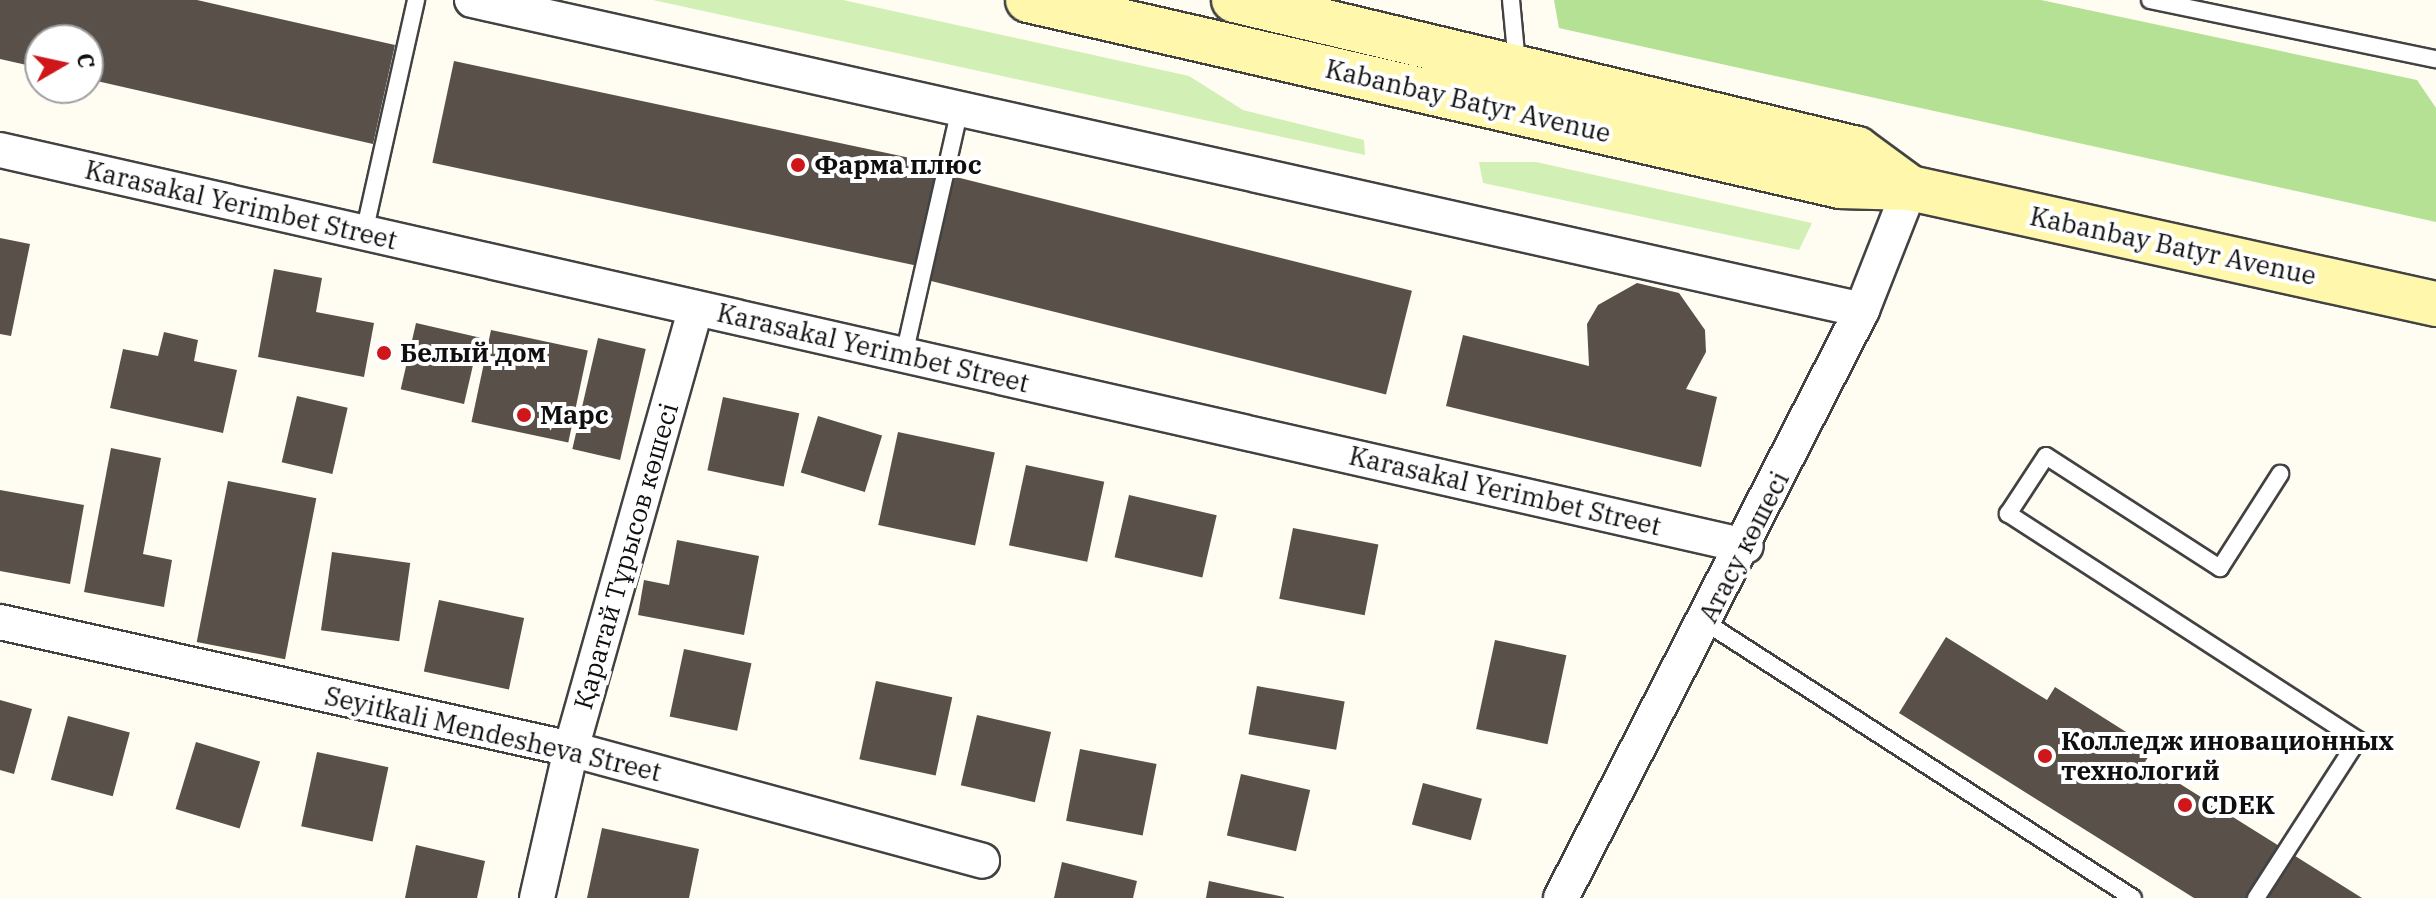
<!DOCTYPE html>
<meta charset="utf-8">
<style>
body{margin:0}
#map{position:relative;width:2436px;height:898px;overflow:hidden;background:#fffdf1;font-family:"IBM Plex Serif",serif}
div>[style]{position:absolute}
.green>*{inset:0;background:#d2efb6}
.forest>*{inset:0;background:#b4e193}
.building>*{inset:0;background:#59504a;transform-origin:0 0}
.roads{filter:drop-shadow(2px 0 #424242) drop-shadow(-2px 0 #424242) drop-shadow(0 2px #424242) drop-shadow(0 -2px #424242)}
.service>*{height:16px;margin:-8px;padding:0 8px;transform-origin:8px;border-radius:8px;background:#fff}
.minor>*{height:34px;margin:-17px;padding:0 17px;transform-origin:17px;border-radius:17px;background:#fff}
.secondary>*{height:44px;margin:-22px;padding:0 22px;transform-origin:22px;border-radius:22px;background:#fff8ac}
.dots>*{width:22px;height:22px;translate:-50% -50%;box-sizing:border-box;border:4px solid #fff;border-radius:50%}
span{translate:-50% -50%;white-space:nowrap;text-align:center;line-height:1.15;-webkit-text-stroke:8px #fff;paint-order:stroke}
.street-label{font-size:26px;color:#0f0f0f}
.poi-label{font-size:26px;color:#0f0f0f;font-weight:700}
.left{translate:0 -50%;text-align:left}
.north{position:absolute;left:24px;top:24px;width:80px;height:80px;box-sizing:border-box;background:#fff;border:2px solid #9f9f9f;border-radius:50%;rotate:81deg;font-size:22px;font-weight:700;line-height:32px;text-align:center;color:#0f0f0f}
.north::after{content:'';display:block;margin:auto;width:28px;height:36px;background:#cf171b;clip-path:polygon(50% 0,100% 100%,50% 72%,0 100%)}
</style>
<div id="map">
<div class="green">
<div style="clip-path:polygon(653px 0,843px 0,1189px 76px,1243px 110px,1364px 140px,1365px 155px)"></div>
<div style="clip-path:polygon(1479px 162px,1536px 162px,1812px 223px,1799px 250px,1483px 183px)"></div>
</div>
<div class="forest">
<div style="clip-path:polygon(1554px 0,2041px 0,2417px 80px,2436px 108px,2436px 222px,1559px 28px)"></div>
</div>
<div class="building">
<div style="clip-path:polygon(0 0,197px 0,395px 45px,373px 144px,88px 79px,88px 40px,40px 40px,40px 68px,0 59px)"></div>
<div style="left:454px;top:61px;width:499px;height:104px;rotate:12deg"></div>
<div style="left:952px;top:176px;width:474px;height:107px;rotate:14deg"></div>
<div style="clip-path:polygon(0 238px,30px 244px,11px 336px,0 334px)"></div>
<div style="clip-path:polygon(274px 269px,322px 278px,316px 312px,374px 323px,364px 377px,258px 357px)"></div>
<div style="clip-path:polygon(1637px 283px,1679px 293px,1705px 330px,1706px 352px,1686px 389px,1717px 397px,1701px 467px,1446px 406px,1463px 335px,1589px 366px,1587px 324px,1598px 305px)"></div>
<div style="left:416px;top:323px;width:65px;height:68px;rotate:13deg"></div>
<div style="left:491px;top:330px;width:99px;height:94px;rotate:12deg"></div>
<div style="clip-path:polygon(164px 332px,198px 340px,194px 361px,237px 370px,223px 433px,110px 408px,123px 349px,158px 356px)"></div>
<div style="left:598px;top:338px;width:49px;height:114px;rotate:13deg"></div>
<div style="left:297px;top:396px;width:52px;height:68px;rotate:13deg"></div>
<div style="left:723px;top:397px;width:78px;height:75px;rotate:12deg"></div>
<div style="left:818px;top:416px;width:67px;height:59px;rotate:17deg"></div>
<div style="left:898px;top:432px;width:99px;height:95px;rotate:12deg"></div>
<div style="clip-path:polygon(111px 448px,161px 458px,143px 554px,172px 560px,164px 607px,84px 592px)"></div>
<div style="left:1026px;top:465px;width:80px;height:82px;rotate:12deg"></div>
<div style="left:228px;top:481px;width:90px;height:164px;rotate:11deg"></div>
<div style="clip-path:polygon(0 490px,84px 505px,70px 584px,0 571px)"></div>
<div style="left:1129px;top:495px;width:90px;height:64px;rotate:13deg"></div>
<div style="left:1293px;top:528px;width:87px;height:72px;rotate:11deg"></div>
<div style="clip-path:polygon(677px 540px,759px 556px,744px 635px,638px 615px,644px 580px,669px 585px)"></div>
<div style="left:332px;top:552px;width:79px;height:79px;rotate:8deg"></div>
<div style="left:439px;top:600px;width:87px;height:73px;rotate:12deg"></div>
<div style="clip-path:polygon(1946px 637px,2047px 700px,2055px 687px,2153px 749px,2145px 762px,2362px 898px,2194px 898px,1899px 713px)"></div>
<div style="left:1495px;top:640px;width:73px;height:91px;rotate:12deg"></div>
<div style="left:684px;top:649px;width:69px;height:69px;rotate:12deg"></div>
<div style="left:876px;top:681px;width:78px;height:80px;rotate:12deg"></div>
<div style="left:1257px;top:686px;width:89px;height:49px;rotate:10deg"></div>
<div style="clip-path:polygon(0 700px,32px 709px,14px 774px,0 770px)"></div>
<div style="left:977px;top:715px;width:76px;height:72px;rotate:13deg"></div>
<div style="left:68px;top:716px;width:64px;height:66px;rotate:15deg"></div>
<div style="left:196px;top:742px;width:67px;height:70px;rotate:17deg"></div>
<div style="left:1080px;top:749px;width:78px;height:73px;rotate:11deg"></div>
<div style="left:317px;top:752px;width:73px;height:76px;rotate:12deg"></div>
<div style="left:1241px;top:774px;width:71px;height:63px;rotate:13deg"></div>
<div style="left:1423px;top:783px;width:61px;height:43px;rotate:15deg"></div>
<div style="clip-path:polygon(602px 828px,699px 849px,689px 898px,587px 898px)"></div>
<div style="clip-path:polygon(416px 845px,485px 861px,477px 898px,405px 898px)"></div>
<div style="clip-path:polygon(1062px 862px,1137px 881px,1133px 898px,1054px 898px)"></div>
<div style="clip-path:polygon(1209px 881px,1284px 897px,1284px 898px,1206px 898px)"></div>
</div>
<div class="roads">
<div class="service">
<div style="left:1511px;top:0;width:64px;rotate:84.6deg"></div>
<div style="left:2150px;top:0;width:292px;rotate:11.7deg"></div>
<div style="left:364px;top:233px;width:239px;rotate:-77.4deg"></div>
<div style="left:904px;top:355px;width:252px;rotate:-77.2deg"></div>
<div style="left:1705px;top:622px;width:509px;rotate:32.82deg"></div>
<div style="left:2256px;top:898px;width:188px;rotate:-57.2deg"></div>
<div style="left:2358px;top:740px;width:417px;rotate:-147.1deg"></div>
<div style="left:2008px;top:514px;width:69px;rotate:-56.8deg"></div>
<div style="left:2046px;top:456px;width:207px;rotate:32.8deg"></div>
<div style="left:2220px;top:568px;width:112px;rotate:-57.4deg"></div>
</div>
<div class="minor">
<div style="left:472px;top:0;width:1424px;rotate:12.57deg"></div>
<div style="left:0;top:150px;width:1790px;rotate:12.78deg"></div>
<div style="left:0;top:622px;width:585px;rotate:12.54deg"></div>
<div style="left:571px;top:749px;width:426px;rotate:15.2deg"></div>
<div style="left:537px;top:898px;width:153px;rotate:-77.1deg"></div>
<div style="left:571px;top:749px;width:458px;rotate:-74.2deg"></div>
<div style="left:1561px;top:898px;width:661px;rotate:-62.89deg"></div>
<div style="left:1862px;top:310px;width:131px;rotate:-68.5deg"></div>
</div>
<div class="secondary">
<div style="left:1028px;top:0;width:833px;rotate:12.9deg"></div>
<div style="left:1840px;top:186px;width:70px;rotate:1.6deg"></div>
<div style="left:1910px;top:188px;width:539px;rotate:12.44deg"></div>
<div style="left:1234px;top:0;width:641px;rotate:13.45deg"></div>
<div style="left:1857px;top:149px;width:66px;rotate:36.3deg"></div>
</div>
</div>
<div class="dots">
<div style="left:798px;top:165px;background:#cf171b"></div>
<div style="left:384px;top:353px;background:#cf171b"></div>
<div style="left:524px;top:415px;background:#cf171b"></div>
<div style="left:2045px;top:756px;background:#cf171b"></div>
<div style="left:2185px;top:805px;background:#cf171b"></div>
</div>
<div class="street-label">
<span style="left:1468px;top:101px;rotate:13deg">Kabanbay Batyr Avenue</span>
<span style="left:241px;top:205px;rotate:13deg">Karasakal Yerimbet Street</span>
<span style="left:2173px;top:246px;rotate:12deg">Kabanbay Batyr Avenue</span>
<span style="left:873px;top:348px;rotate:13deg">Karasakal Yerimbet Street</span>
<span style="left:1505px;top:491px;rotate:13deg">Karasakal Yerimbet Street</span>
<span style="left:1744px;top:547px;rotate:-63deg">Атасу көшесі</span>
<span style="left:626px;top:556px;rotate:-74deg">Қаратай Тұрысов көшесі</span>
<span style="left:493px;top:734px;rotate:13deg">Seyitkali Mendesheva Street</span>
</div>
<div class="poi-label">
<span class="left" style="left:814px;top:165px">Фарма плюс</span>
<span class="left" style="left:400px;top:353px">Белый дом</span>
<span class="left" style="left:540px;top:415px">Марс</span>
<span class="left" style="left:2061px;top:756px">Колледж иновационных<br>технологий</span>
<span class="left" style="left:2201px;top:805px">CDEK</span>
</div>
<div class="north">С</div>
</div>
